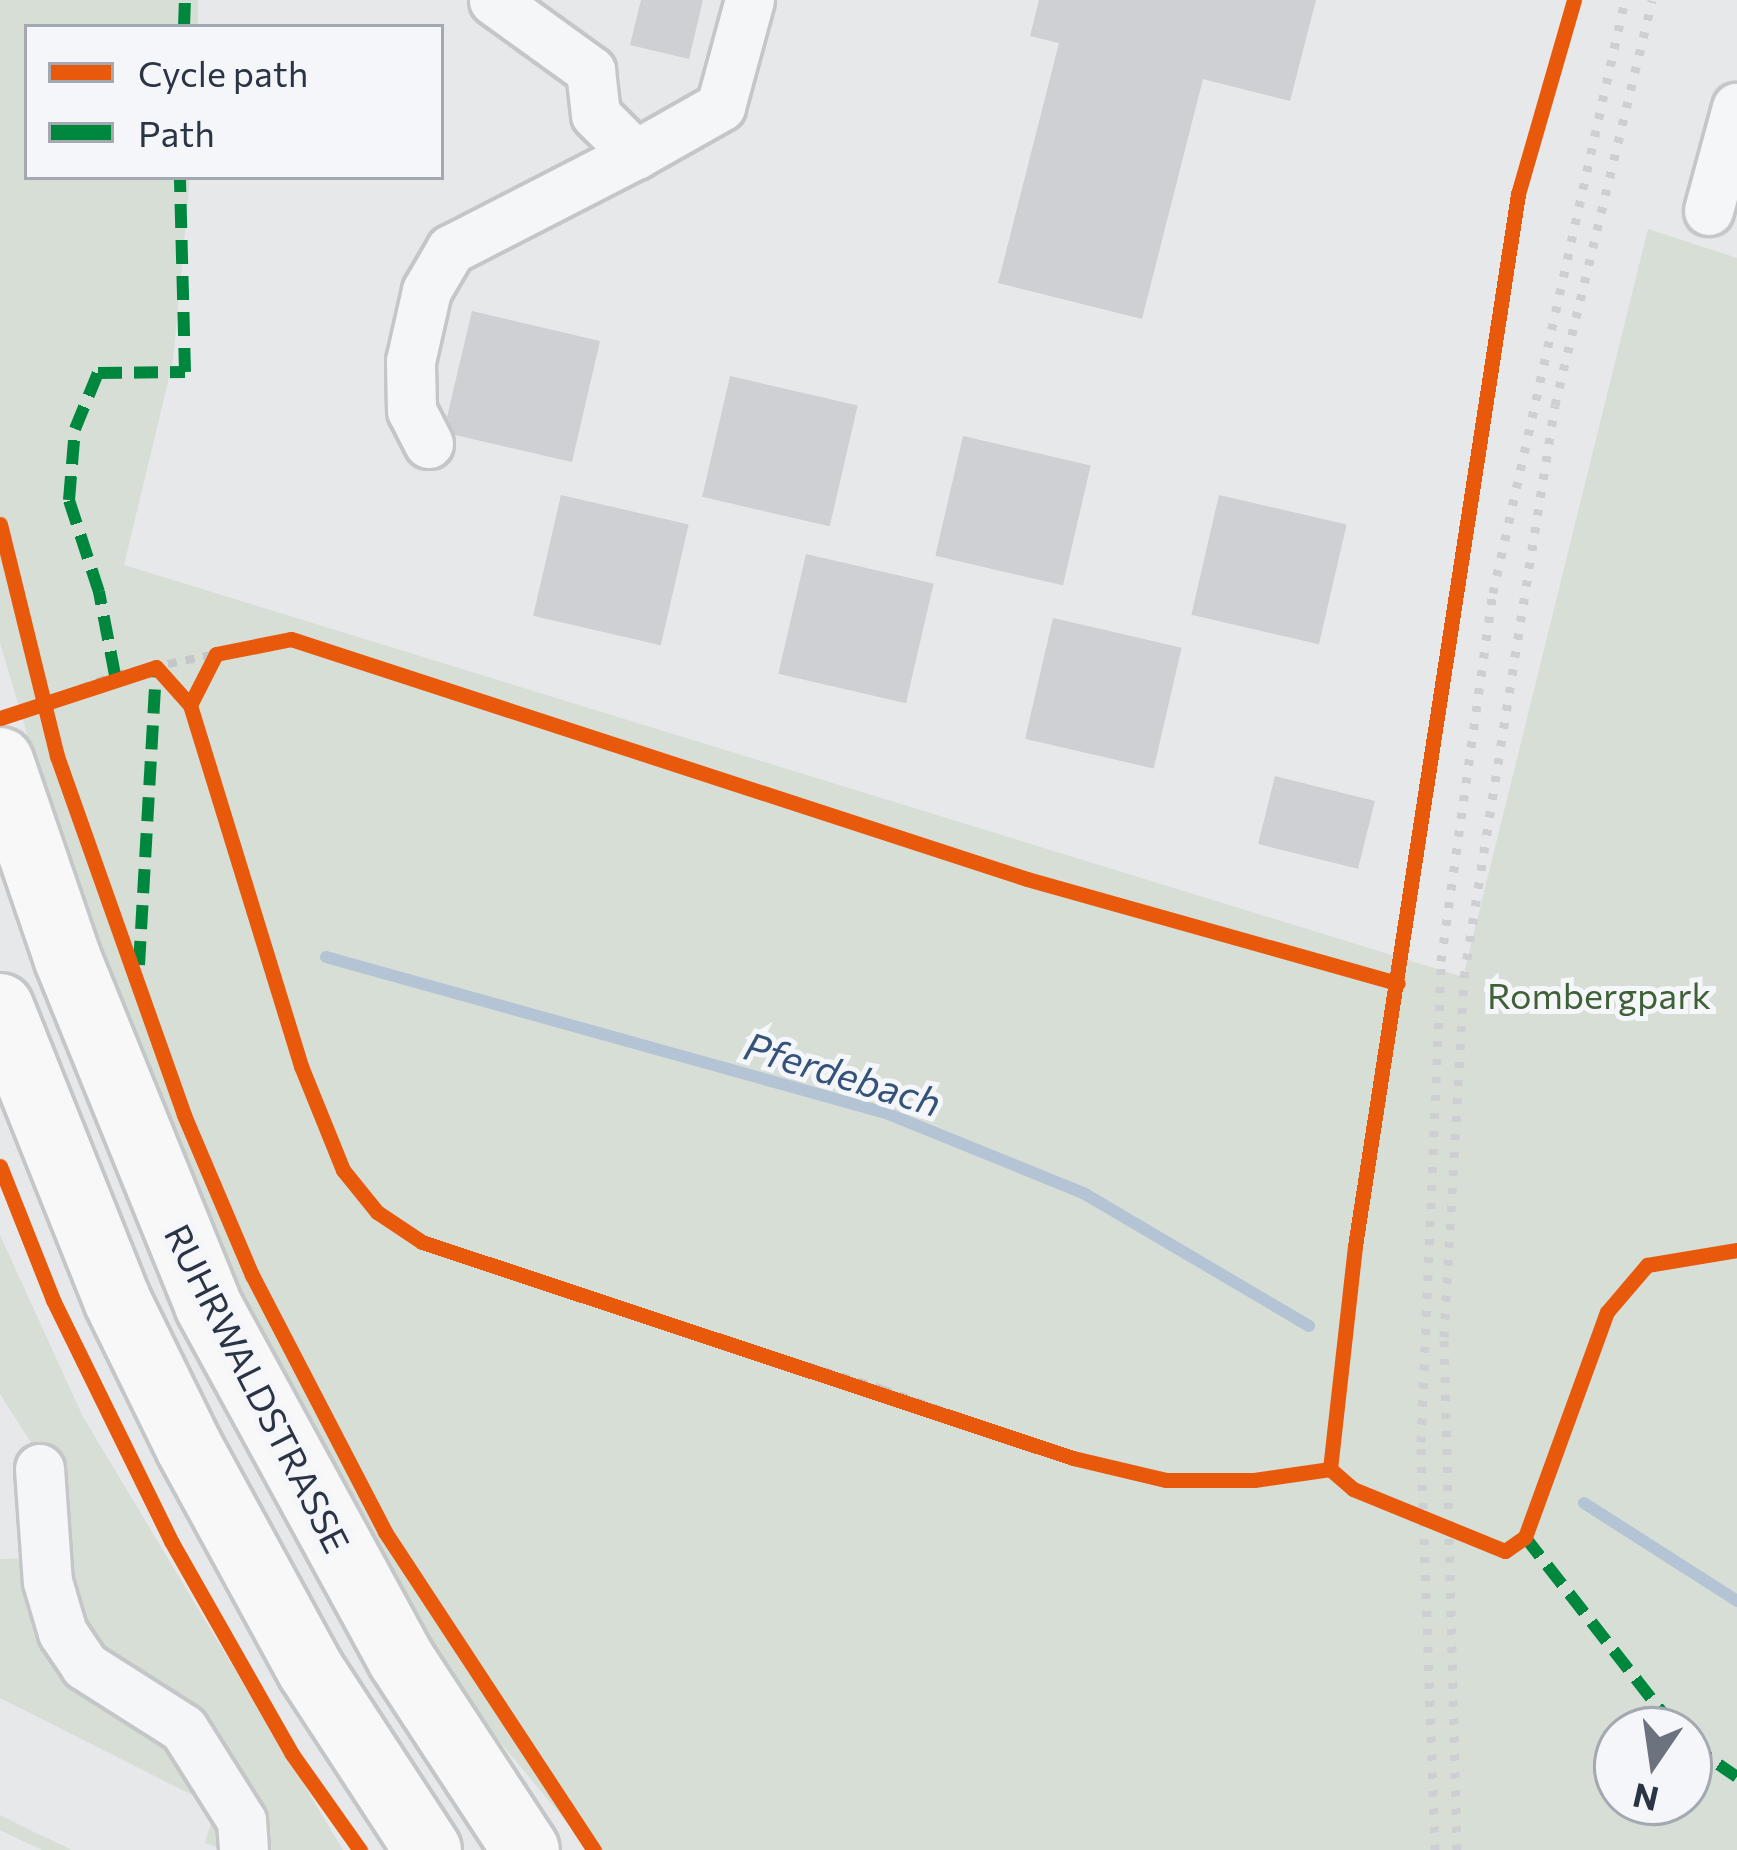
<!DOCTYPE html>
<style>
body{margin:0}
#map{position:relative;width:1737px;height:1850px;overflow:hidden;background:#e6e8ea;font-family:Commissioner,sans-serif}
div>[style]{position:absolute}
.green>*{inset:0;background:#d6ded6}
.stream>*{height:12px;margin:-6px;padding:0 6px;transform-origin:6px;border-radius:6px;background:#b4c4d5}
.building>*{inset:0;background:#ced0d3;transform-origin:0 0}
.path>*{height:8px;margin-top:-4px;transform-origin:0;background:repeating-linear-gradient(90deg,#c5c6ca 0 9px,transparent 0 18px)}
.roads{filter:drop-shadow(3px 0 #c4c6c8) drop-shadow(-3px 0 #c4c6c8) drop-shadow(0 3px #c4c6c8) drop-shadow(0 -3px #c4c6c8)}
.minor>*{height:48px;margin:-24px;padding:0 24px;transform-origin:24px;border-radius:24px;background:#f5f6f7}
.highway>*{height:66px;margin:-33px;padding:0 33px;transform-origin:33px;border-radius:33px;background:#f8f8f8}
.rail>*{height:9px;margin-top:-4.5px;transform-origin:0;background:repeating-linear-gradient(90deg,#cecfd2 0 6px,transparent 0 18px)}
.quiet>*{height:12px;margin-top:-6px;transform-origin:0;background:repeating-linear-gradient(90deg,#00873e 0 24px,transparent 0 36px)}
.cycleway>*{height:15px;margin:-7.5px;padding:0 7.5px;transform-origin:7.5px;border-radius:7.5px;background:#e8590c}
span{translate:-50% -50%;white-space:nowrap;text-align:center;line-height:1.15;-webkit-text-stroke:10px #f4f6f9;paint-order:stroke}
.park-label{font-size:36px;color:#3f6138}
.street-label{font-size:36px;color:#2b3445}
.water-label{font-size:39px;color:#34527a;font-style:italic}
.legend{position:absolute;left:24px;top:24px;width:420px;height:156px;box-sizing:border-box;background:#f4f6f9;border:3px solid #a4a8b1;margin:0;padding:15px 21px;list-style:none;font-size:36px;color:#2b3445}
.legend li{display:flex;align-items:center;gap:24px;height:60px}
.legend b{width:60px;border:3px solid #a4a8b1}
.north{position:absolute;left:1593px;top:1706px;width:120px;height:120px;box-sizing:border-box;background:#f4f6f9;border:3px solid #a4a8b1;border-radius:50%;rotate:193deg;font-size:33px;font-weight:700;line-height:48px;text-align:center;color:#2b3445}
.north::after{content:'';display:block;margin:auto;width:42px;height:54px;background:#6c737f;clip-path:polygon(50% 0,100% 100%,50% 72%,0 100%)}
</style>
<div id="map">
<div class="green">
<div style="clip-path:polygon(evenodd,0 0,198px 0,198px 27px,27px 27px,27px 177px,190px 177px,173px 361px,124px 565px,1463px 977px,1648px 229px,1737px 258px,1737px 1850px,590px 1850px,365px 1580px,132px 1086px,0 643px,0 0,1617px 1730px,1689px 1730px,1689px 1802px,1617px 1802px,1617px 1730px)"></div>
<div style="clip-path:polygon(0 1235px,83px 1417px,343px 1850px,257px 1850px,84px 1651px,46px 1466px,0 1394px)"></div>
<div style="clip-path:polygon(32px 1558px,221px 1810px,225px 1850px,205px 1843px,216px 1807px,0 1698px,0 1559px)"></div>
<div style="clip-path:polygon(0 1815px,34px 1832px,72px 1850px,42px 1850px,0 1830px)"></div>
</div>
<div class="stream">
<div style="left:326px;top:957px;width:581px;rotate:15.57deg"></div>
<div style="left:886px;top:1113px;width:215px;rotate:22.1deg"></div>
<div style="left:1085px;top:1194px;width:260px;rotate:30.5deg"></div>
<div style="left:1584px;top:1503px;width:182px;rotate:32.6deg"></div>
</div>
<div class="building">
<div style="clip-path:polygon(641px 0,703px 0,689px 59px,630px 45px)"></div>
<div style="clip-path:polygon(1039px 0,1316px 0,1290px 101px,1203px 79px,1142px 319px,998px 283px,1059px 43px,1030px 36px)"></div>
<div style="clip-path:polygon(472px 311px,600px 341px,572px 462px,455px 435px,447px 417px)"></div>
<div style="left:730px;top:376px;width:131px;height:124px;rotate:13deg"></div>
<div style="left:963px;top:436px;width:131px;height:123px;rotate:13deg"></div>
<div style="left:561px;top:495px;width:131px;height:124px;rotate:13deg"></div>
<div style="left:1219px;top:495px;width:131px;height:123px;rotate:13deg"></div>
<div style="left:806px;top:554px;width:131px;height:123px;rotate:13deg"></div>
<div style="left:1053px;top:618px;width:132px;height:124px;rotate:13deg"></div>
<div style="left:1275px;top:776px;width:103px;height:70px;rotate:14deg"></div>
</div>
<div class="path">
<div style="left:190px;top:705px;width:378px;rotate:72.9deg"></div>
<div style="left:301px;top:1066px;width:112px;rotate:68deg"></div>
<div style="left:343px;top:1170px;width:54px;rotate:51deg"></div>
<div style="left:377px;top:1212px;width:54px;rotate:33.7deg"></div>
<div style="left:422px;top:1242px;width:116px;rotate:19.7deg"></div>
<div style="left:531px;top:1281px;width:367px;rotate:17.1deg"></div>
<div style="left:882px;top:1389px;width:203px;rotate:19.9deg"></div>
<div style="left:1073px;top:1458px;width:96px;rotate:13.3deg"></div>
<div style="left:1166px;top:1480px;width:88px"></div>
<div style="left:1254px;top:1480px;width:77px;rotate:-8.2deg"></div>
<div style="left:13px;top:714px;width:109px;rotate:-20.9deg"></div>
<div style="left:115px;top:675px;width:103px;rotate:-11.7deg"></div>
<div style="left:1330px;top:1469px;width:30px;rotate:41deg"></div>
<div style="left:1353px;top:1489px;width:164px;rotate:22.2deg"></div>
<div style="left:1505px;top:1551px;width:24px;rotate:-35deg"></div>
<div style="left:1525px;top:1537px;width:239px;rotate:-70deg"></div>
<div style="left:1607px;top:1312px;width:62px;rotate:-49.6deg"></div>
<div style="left:1647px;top:1265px;width:91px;rotate:-9.5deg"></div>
<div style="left:1330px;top:1469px;width:224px;rotate:-83.6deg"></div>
<div style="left:1355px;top:1246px;width:266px;rotate:-80.7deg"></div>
</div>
<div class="roads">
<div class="minor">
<div style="left:494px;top:1px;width:120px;rotate:35.8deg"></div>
<div style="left:591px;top:71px;width:44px;rotate:83.5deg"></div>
<div style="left:596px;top:115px;width:57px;rotate:45deg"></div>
<div style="left:636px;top:155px;width:98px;rotate:-29.5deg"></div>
<div style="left:721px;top:107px;width:111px;rotate:-74.8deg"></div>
<div style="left:1709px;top:211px;width:107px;rotate:-74.8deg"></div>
<div style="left:429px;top:444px;width:37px;rotate:-117deg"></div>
<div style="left:412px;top:411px;width:49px;rotate:-91.2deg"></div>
<div style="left:411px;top:362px;width:73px;rotate:-77.3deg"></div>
<div style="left:427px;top:291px;width:48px;rotate:-59.7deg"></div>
<div style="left:451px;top:250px;width:208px;rotate:-27.2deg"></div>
<div style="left:40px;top:1469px;width:113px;rotate:86deg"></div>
<div style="left:48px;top:1582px;width:53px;rotate:73.6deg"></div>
<div style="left:63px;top:1633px;width:40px;rotate:56deg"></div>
<div style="left:85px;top:1666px;width:117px;rotate:32.5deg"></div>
<div style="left:184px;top:1729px;width:109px;rotate:57.8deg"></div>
<div style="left:242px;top:1821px;width:29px;rotate:86deg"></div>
</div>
<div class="highway">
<div style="left:0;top:761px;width:207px;rotate:71.1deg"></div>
<div style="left:67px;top:957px;width:375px;rotate:67.9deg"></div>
<div style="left:208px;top:1305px;width:403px;rotate:61.4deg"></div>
<div style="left:401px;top:1659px;width:228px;rotate:56.8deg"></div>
<div style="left:0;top:1007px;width:315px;rotate:68.2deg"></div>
<div style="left:117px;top:1300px;width:164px;rotate:63.9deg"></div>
<div style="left:189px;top:1447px;width:253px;rotate:61.4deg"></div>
<div style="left:310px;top:1669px;width:216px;rotate:56.9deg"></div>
</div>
</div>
<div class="rail">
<div style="left:1435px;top:1850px;width:408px;rotate:-92deg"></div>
<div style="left:1421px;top:1442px;width:481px;rotate:-87.6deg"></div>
<div style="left:1441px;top:961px;width:372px;rotate:-82deg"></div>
<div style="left:1493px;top:593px;width:608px;rotate:-77.45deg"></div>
<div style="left:1457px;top:1850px;width:513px;rotate:-91.45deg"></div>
<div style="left:1444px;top:1337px;width:361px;rotate:-86.8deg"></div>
<div style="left:1464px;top:977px;width:579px;rotate:-80.96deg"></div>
<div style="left:1555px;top:405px;width:416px;rotate:-76.5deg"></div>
</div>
<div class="quiet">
<div style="left:184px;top:27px;width:27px;rotate:-88deg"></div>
<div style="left:115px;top:675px;width:85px;rotate:-100.9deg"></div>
<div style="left:99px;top:592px;width:97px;rotate:-108.1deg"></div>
<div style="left:69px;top:500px;width:71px;rotate:-85.2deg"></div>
<div style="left:75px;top:429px;width:61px;rotate:-67.7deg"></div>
<div style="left:98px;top:373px;width:87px;rotate:-0.7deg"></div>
<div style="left:185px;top:372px;width:195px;rotate:-91.5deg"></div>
<div style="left:139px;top:965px;width:298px;rotate:-86.7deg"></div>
<div style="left:1525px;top:1537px;width:245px;rotate:52deg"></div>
<div style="left:1689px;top:1744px;width:58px;rotate:34.5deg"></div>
</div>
<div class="cycleway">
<div style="left:0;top:524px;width:239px;rotate:76.2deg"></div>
<div style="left:57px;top:756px;width:381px;rotate:70.5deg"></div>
<div style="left:184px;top:1115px;width:174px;rotate:67deg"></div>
<div style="left:252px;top:1275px;width:289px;rotate:62.6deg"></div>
<div style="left:385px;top:1532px;width:381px;rotate:56.7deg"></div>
<div style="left:190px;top:705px;width:57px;rotate:-63deg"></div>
<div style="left:216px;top:654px;width:76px;rotate:-11.3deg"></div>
<div style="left:291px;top:639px;width:774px;rotate:18.06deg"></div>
<div style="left:1027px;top:879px;width:385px;rotate:15.7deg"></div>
<div style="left:0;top:718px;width:164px;rotate:-18.1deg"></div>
<div style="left:156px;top:667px;width:51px;rotate:48.2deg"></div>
<div style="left:190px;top:705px;width:378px;rotate:72.9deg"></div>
<div style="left:301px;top:1066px;width:112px;rotate:68deg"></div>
<div style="left:343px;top:1170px;width:54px;rotate:51deg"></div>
<div style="left:377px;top:1212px;width:54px;rotate:33.7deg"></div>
<div style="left:422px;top:1242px;width:686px;rotate:18.36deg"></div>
<div style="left:1073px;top:1458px;width:96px;rotate:13.3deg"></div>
<div style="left:1166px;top:1480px;width:88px"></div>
<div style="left:1254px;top:1480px;width:77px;rotate:-8.2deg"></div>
<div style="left:0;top:1166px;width:144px;rotate:68.4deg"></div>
<div style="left:53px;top:1300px;width:268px;rotate:63.9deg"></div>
<div style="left:171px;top:1541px;width:245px;rotate:60.4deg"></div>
<div style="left:292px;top:1754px;width:118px;rotate:54.7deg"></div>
<div style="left:1330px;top:1469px;width:224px;rotate:-83.6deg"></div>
<div style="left:1355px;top:1246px;width:1065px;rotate:-81.19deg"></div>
<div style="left:1518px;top:194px;width:202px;rotate:-73.9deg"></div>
<div style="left:1330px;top:1469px;width:30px;rotate:41deg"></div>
<div style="left:1353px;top:1489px;width:164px;rotate:22.2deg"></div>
<div style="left:1505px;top:1551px;width:24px;rotate:-35deg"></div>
<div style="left:1525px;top:1537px;width:239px;rotate:-70deg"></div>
<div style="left:1607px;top:1312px;width:62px;rotate:-49.6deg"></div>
<div style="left:1647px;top:1265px;width:91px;rotate:-9.5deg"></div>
</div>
<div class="park-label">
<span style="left:1599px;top:995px">Rombergpark</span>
</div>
<div class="street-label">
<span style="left:258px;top:1388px;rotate:63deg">RUHRWALDSTRASSE</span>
</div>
<div class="water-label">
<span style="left:843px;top:1073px;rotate:17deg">Pferdebach</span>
</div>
<ul class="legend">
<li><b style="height:15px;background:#e8590c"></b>Cycle path</li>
<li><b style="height:15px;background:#00873e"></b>Path</li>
</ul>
<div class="north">N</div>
</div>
